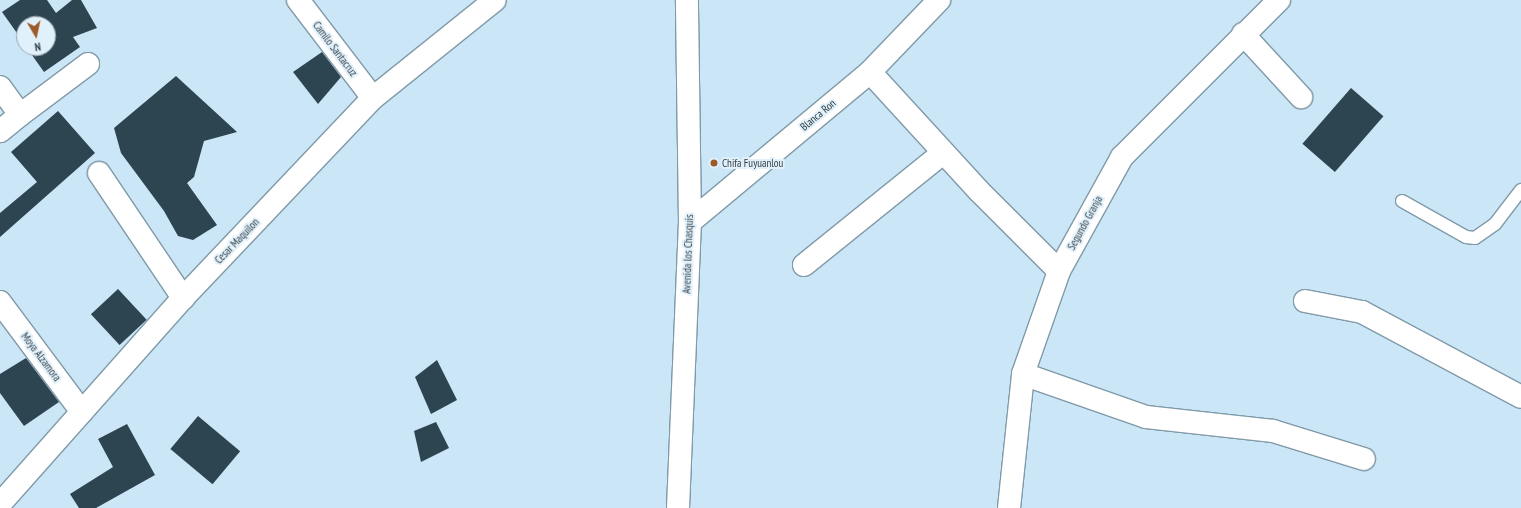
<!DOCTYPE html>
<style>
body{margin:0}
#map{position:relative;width:1521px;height:508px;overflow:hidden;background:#cbe6f6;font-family:"PT Sans Narrow",sans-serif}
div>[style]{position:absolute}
.building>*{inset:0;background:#2d4451;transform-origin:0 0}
.roads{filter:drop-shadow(1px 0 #809aa9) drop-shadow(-1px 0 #809aa9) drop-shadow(0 1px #809aa9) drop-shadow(0 -1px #809aa9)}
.service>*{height:12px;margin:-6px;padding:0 6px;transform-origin:6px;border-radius:6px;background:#fff}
.minor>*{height:22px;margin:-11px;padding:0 11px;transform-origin:11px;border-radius:11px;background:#fff}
.tertiary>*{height:22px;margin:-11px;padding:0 11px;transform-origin:11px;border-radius:11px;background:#fff}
.dots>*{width:11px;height:11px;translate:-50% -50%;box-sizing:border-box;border:2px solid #e1f1fb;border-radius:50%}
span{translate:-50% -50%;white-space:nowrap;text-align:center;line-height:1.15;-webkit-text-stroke:4px #e1f1fb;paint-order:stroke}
.street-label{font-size:11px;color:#343e45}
.poi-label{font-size:11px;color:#343e45}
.left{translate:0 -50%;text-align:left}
.north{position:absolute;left:16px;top:16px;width:40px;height:40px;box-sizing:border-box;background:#e1f1fb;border:1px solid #9ca9b2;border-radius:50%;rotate:171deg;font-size:11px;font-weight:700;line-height:16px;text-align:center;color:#343e45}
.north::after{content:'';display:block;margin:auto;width:14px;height:18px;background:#9c5a28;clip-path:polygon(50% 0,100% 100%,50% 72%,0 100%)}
</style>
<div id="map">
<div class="building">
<div style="clip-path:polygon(20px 0,47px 0,56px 13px,72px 0,81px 0,97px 28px,73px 37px,80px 47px,44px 72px,27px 48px,48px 48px,48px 24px,24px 24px,24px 43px,2px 12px)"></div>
<div style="clip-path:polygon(322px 52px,341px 77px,318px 104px,293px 72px)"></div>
<div style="clip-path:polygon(176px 76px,237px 132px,204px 141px,194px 177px,187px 183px,217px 225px,193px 240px,178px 236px,164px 211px,121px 153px,114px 128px)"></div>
<div style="left:1351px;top:88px;width:43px;height:74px;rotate:41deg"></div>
<div style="clip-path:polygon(58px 111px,95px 153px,0 237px,0 213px,37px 182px,11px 152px)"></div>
<div style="left:118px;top:289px;width:42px;height:37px;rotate:47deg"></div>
<div style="clip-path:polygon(26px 358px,59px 402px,24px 426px,0 393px,0 374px)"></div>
<div style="clip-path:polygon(437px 360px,457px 400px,431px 414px,415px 377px)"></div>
<div style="left:198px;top:416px;width:55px;height:43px;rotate:40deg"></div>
<div style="clip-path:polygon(436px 422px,449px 448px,421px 462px,414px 431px)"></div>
<div style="clip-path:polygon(127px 424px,155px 475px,96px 508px,79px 508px,70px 494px,113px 467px,98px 439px)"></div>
</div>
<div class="roads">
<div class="service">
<div style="left:1402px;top:201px;width:73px;rotate:29.4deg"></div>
<div style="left:1466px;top:237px;width:9px;rotate:6deg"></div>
<div style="left:1475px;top:238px;width:24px;rotate:-35deg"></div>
<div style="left:1495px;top:224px;width:43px;rotate:-52.6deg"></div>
</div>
<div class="minor">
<div style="left:298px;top:0;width:123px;rotate:52.6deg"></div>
<div style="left:1243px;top:34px;width:86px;rotate:47.4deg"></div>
<div style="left:870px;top:72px;width:161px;rotate:47.5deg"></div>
<div style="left:979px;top:191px;width:113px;rotate:45deg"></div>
<div style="left:0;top:87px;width:34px;rotate:54deg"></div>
<div style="left:20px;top:115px;width:26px;rotate:141deg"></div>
<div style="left:20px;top:115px;width:85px;rotate:-36.9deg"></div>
<div style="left:99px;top:173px;width:151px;rotate:56.1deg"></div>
<div style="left:690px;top:222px;width:234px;rotate:-39.8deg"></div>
<div style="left:870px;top:72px;width:100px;rotate:-46.2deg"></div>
<div style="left:804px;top:265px;width:179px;rotate:-38.9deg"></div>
<div style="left:1305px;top:301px;width:58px;rotate:10.9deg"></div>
<div style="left:1362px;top:312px;width:180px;rotate:28.1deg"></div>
<div style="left:0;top:302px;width:137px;rotate:53.3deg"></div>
<div style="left:1023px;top:374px;width:130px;rotate:19.3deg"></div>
<div style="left:1146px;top:417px;width:128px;rotate:6.3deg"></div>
<div style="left:1273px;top:431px;width:95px;rotate:17.1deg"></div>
<div style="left:0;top:504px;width:276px;rotate:-48.4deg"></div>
<div style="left:183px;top:298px;width:276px;rotate:-46.5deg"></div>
<div style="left:373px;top:98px;width:156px;rotate:-38.8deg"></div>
<div style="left:1009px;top:508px;width:135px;rotate:-84deg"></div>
<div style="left:1023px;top:374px;width:109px;rotate:-70.7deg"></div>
<div style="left:1059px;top:271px;width:130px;rotate:-61.1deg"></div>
<div style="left:1122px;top:157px;width:222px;rotate:-45deg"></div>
</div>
<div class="tertiary">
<div style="left:678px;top:508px;width:286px;rotate:-87.6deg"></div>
<div style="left:690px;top:222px;width:222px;rotate:-90.8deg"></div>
</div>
</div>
<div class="dots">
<div style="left:714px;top:163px;background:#9c5a28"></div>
</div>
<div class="street-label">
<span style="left:335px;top:49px;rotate:53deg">Camilo Santacruz</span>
<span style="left:818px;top:115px;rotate:-40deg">Blanca Ron</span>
<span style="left:1085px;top:223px;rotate:-61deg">Segundo Granja</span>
<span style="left:237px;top:241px;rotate:-46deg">Cesar Maquilon</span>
<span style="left:688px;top:254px;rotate:-88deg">Avenida los Chasquis</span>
<span style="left:41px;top:357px;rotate:53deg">Moya Alzamora</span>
</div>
<div class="poi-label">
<span class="left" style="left:722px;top:163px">Chifa Fuyuanlou</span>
</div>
<div class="north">N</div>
</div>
